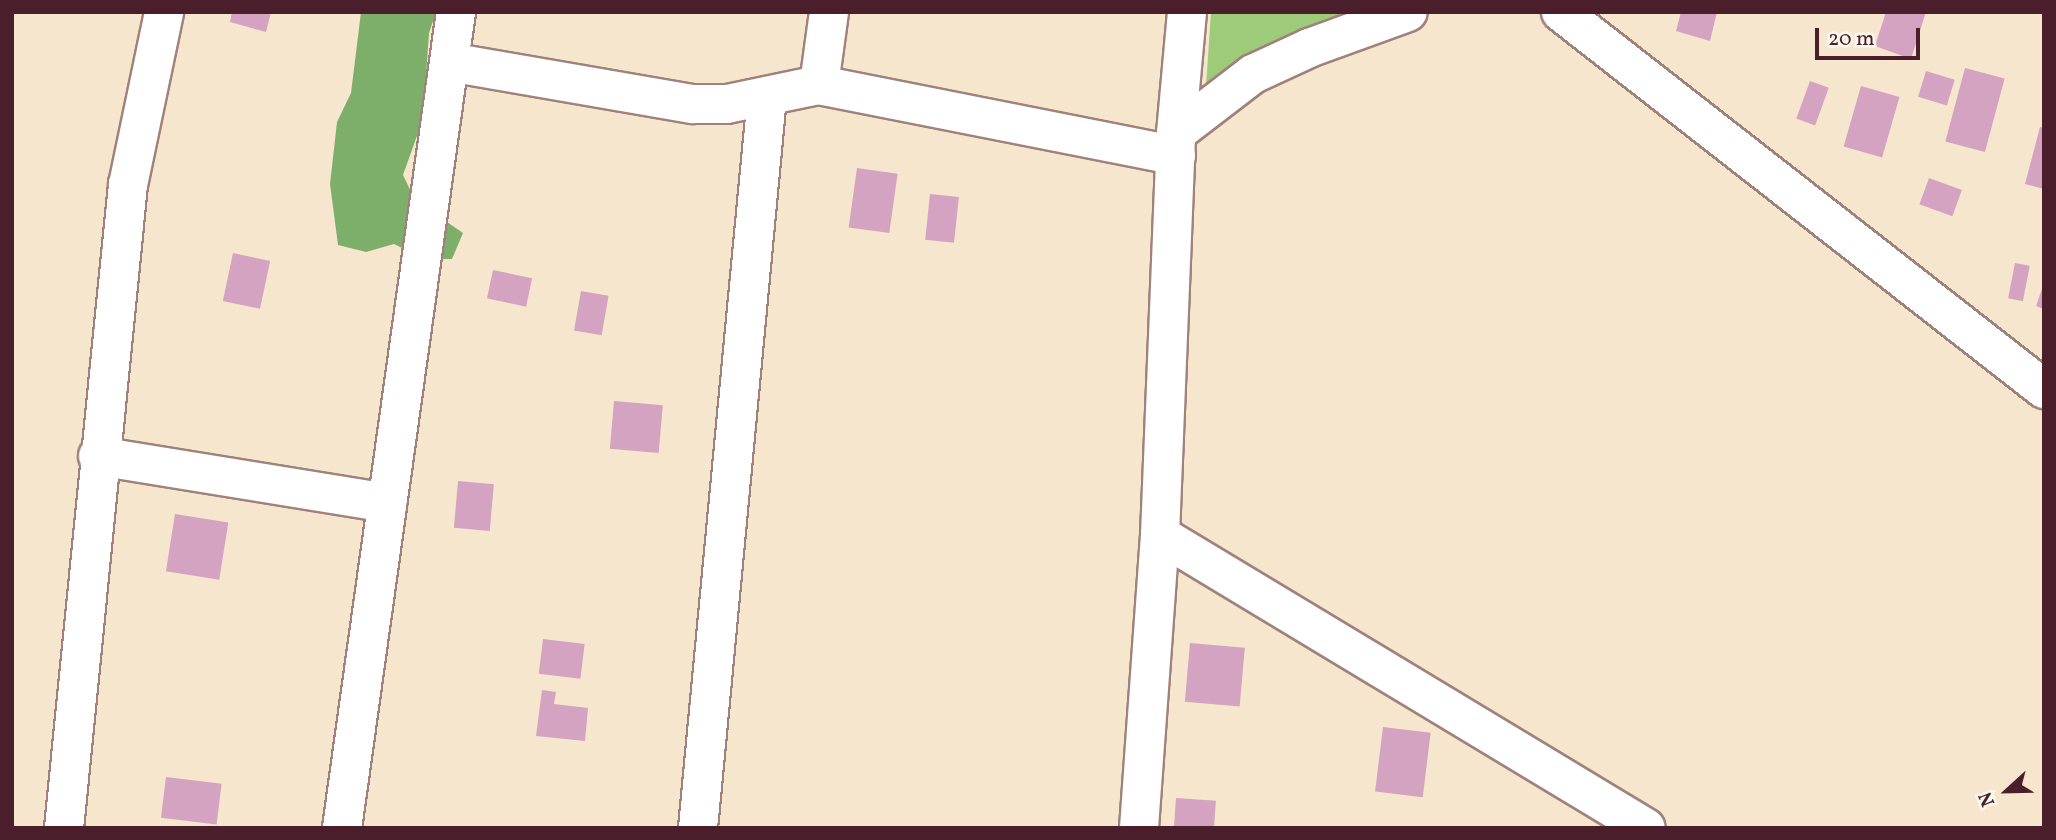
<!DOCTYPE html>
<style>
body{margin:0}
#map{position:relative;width:2056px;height:840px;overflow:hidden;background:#f6e6ce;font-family:Vollkorn,serif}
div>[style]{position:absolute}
.green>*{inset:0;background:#9dcb7a}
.forest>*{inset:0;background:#7eaf6a}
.building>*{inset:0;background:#d3a3c1;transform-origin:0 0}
.roads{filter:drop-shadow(2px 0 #a0827c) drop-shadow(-2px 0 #a0827c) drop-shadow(0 2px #a0827c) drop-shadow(0 -2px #a0827c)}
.minor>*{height:38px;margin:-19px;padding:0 19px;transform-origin:19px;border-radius:19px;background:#fff}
span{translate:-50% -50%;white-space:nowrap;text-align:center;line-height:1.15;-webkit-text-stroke:6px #fbf7ec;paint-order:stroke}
.frame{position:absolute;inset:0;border:14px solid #4a1f2b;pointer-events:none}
.north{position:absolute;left:1972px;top:756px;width:70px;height:70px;-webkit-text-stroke:5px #fbf7ec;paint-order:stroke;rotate:248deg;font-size:19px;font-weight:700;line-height:28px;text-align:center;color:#4a1f2b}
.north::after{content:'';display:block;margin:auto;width:24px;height:32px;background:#4a1f2b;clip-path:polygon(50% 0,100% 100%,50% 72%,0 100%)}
.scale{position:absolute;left:1815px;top:28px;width:105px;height:32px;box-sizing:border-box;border:4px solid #4a1f2b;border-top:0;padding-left:9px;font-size:21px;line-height:24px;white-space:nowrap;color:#4a1f2b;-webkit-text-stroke:5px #fbf7ec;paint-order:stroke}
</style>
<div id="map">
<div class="green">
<div style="clip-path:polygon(1211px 12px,1349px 12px,1263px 50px,1206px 87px)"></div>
</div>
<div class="forest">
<div style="clip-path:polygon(361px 12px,436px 12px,429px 33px,423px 119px,403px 175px,415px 200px,463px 233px,452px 259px,424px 259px,394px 244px,366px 252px,338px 245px,330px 184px,337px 122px,351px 93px)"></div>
</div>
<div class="building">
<div style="clip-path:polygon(232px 12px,271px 12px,266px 32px,230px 22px)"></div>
<div style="clip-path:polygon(1681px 12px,1717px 12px,1710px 41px,1676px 31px)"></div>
<div style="clip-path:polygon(1886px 12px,1926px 12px,1911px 59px,1875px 46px)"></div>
<div style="left:1965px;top:68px;width:41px;height:76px;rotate:15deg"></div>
<div style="left:1926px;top:71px;width:30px;height:27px;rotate:17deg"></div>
<div style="left:1810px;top:81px;width:20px;height:40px;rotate:20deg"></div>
<div style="left:1861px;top:86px;width:40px;height:63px;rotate:16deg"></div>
<div style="clip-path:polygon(2040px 127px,2044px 128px,2044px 189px,2025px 184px)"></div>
<div style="left:857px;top:168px;width:41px;height:60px;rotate:8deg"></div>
<div style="left:1929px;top:178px;width:35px;height:28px;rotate:20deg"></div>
<div style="left:930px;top:194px;width:29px;height:46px;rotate:6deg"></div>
<div style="left:233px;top:253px;width:38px;height:49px;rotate:12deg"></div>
<div style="left:2015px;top:263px;width:15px;height:36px;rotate:11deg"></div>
<div style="left:493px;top:270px;width:40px;height:29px;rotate:12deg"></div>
<div style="clip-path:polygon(2043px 286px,2044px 286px,2044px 309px,2036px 306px)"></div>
<div style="left:581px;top:291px;width:28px;height:40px;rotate:10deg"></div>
<div style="left:614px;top:401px;width:49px;height:48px;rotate:5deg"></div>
<div style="left:458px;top:481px;width:36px;height:47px;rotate:5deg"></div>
<div style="left:175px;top:514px;width:54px;height:58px;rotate:9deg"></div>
<div style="left:543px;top:639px;width:42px;height:35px;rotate:7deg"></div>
<div style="left:1190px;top:643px;width:55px;height:59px;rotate:5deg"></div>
<div style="clip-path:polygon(542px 690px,556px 692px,554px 704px,588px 708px,585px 741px,536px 736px)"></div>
<div style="left:1383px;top:727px;width:48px;height:65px;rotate:7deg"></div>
<div style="left:166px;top:777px;width:56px;height:41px;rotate:7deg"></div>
<div style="left:1176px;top:798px;width:40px;height:30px;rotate:4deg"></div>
</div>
<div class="roads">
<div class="minor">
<div style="left:1561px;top:12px;width:613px;rotate:37.97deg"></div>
<div style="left:449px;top:62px;width:248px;rotate:9.8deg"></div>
<div style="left:693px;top:104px;width:34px"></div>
<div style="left:727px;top:104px;width:94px;rotate:-11.7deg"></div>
<div style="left:819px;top:85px;width:364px;rotate:11.2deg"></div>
<div style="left:819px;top:85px;width:74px;rotate:-82.2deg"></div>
<div style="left:1176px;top:133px;width:97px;rotate:-37.5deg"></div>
<div style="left:1253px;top:74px;width:62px;rotate:-24.9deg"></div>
<div style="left:1309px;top:48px;width:105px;rotate:-20deg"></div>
<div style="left:98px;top:456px;width:293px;rotate:9.2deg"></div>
<div style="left:1160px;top:535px;width:567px;rotate:31.08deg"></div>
<div style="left:64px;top:828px;width:646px;rotate:-84.32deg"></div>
<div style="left:128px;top:185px;width:177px;rotate:-78.2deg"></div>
<div style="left:342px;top:828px;width:824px;rotate:-82.05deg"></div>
<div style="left:698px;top:828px;width:734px;rotate:-84.61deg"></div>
<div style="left:1139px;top:828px;width:294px;rotate:-85.9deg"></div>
<div style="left:1160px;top:535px;width:402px;rotate:-87.7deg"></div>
<div style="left:1176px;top:133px;width:121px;rotate:-84.8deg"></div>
</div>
</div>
<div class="frame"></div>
<div class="north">N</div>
<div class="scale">20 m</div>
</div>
